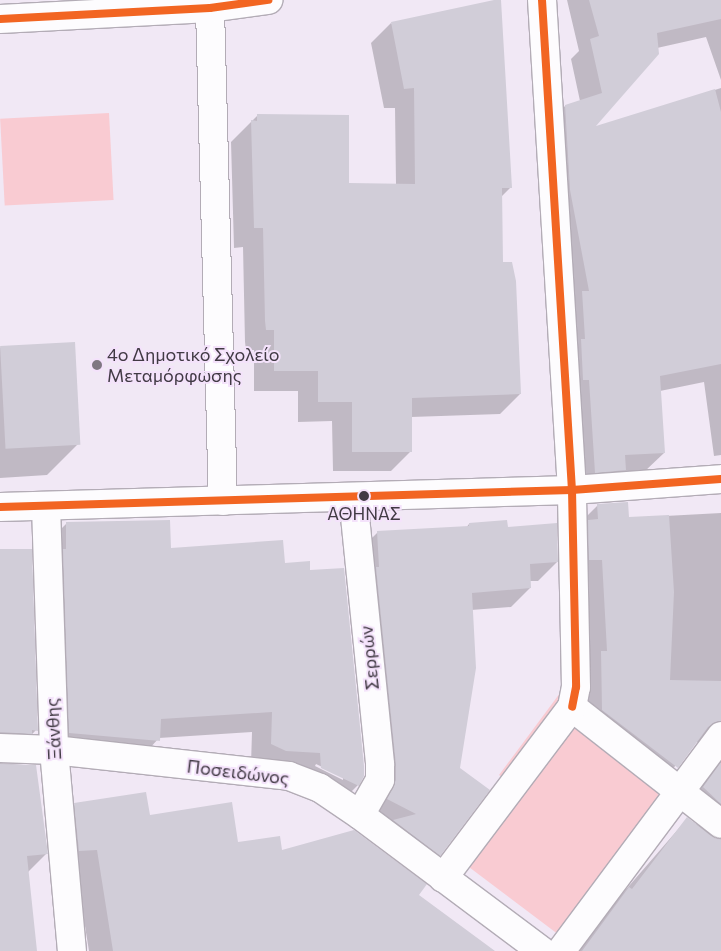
<!DOCTYPE html>
<meta charset="utf-8">
<style>
body{margin:0}
#map{position:relative;width:721px;height:951px;overflow:hidden;background:#f1e8f5;font-family:Commissioner,sans-serif}
div>[style]{position:absolute}
.green>*{inset:0;background:#f9cbd2;transform-origin:0 0}
.shadow>*{inset:0;background:#0003}
.building>*{inset:0;background:#d1cdd8;transform-origin:0 0}
.roads{filter:drop-shadow(1px 0 #b3acb6) drop-shadow(-1px 0 #b3acb6) drop-shadow(0 1px #b3acb6) drop-shadow(0 -1px #b3acb6)}
.minor>*{height:28px;margin:-14px;padding:0 14px;transform-origin:14px;border-radius:14px;background:#fdfcfe}
.bus-1>*{height:8px;margin:-4px;padding:0 4px;transform-origin:4px;border-radius:4px;background:#f26522}
.dots>*{width:14px;height:14px;translate:-50% -50%;box-sizing:border-box;border:2px solid #f4e2fb;border-radius:50%}
span{translate:-50% -50%;white-space:nowrap;text-align:center;line-height:1.15;-webkit-text-stroke:4px #f4e2fb;paint-order:stroke}
.bus-label{font-size:17px;color:#413a44}
.poi-label{font-size:18px;color:#413a44}
.left{translate:0 -50%;text-align:left}
.street-label{font-size:18px;color:#413a44}
</style>
<div id="map">
<div class="green">
<div style="left:109px;top:113px;width:87px;height:109px;rotate:87deg"></div>
<div style="clip-path:polygon(563px 689px,671px 773px,657px 792px,663px 806px,575px 947px,453px 855px,508px 781px,499px 775px)"></div>
</div>
<div class="shadow">
<div style="clip-path:polygon(567px 0,721px 0,721px 80px,706px 37px,657px 48px,592px 129px,721px 88px,721px 455px,714px 456px,704px 382px,660px 391px,664px 453px,644px 472px,576px 491px,546px 126px,565px 106px,580px 101px,571px 59px,579px 51px)"></div>
<div style="clip-path:polygon(391px 23px,511px 187px,501px 197px,502px 263px,520px 394px,500px 414px,411px 417px,411px 451px,391px 471px,333px 471px,332px 421px,298px 422px,298px 391px,254px 391px,254px 350px,246px 350px,245px 342px,243px 247px,234px 248px,231px 142px,258px 115px,348px 185px,396px 185px,395px 108px,384px 108px,371px 43px)"></div>
<div style="clip-path:polygon(0 347px,78px 444px,47px 475px,0 478px)"></div>
<div style="clip-path:polygon(598px 505px,628px 518px,721px 513px,721px 727px,705px 742px,696px 742px,656px 788px,582px 731px,577px 526px)"></div>
<div style="clip-path:polygon(evenodd,66px 524px,170px 550px,283px 564px,309px 572px,358px 785px,337px 806px,251px 764px,252px 732px,159px 738px,138px 761px,49px 754px,46px 544px,66px 524px,316px 764px,343px 777px,343px 780px,315px 766px,316px 764px)"></div>
<div style="clip-path:polygon(469px 524px,507px 529px,557px 562px,538px 581px,530px 581px,530px 588px,511px 607px,471px 610px,439px 855px,421px 874px,369px 819px,359px 551px,378px 532px,466px 528px)"></div>
<div style="clip-path:polygon(0 550px,36px 730px,18px 749px,0 750px)"></div>
<div style="clip-path:polygon(721px 739px,721px 951px,578px 951px,609px 909px,687px 819px,705px 829px,683px 808px)"></div>
<div style="clip-path:polygon(0 763px,35px 766px,46px 854px,27px 873px,36px 951px,0 951px)"></div>
<div style="clip-path:polygon(75px 804px,149px 817px,237px 844px,281px 851px,417px 895px,493px 951px,89px 951px,76px 870px,54px 825px)"></div>
</div>
<div class="building">
<div style="clip-path:polygon(494px 0,501px 0,512px 188px,502px 188px,503px 262px,512px 262px,516px 281px,521px 394px,412px 398px,412px 452px,352px 452px,352px 402px,318px 402px,318px 371px,274px 371px,274px 330px,266px 330px,265px 321px,263px 228px,254px 228px,251px 120px,257px 121px,257px 114px,349px 115px,349px 183px,415px 184px,414px 88px,404px 89px,391px 22px)"></div>
<div style="clip-path:polygon(589px 0,721px 0,721px 19px,657px 33px,659px 54px,596px 126px,715px 89px,721px 112px,721px 364px,660px 376px,665px 453px,625px 455px,626px 470px,595px 473px,589px 380px,583px 380px,581px 339px,585px 339px,582px 291px,589px 291px,570px 190px,565px 105px,602px 93px,590px 39px,599px 36px)"></div>
<div style="left:75px;top:342px;width:103px;height:75px;rotate:87deg"></div>
<div style="clip-path:polygon(628px 502px,629px 517px,669px 515px,674px 592px,670px 680px,721px 681px,721px 721px,708px 727px,678px 768px,602px 710px,601px 651px,607px 651px,602px 560px,589px 560px,588px 520px,598px 519px,597px 504px)"></div>
<div style="clip-path:polygon(170px 520px,171px 548px,283px 540px,285px 563px,310px 561px,310px 570px,344px 568px,364px 766px,364px 776px,359px 786px,321px 768px,320px 753px,286px 751px,271px 744px,272px 712px,161px 719px,160px 741px,69px 733px,63px 549px,66px 549px,66px 522px)"></div>
<div style="clip-path:polygon(507px 520px,508px 527px,557px 523px,558px 562px,530px 564px,531px 588px,472px 593px,476px 668px,460px 768px,490px 790px,440px 856px,393px 820px,416px 814px,387px 799px,396px 780px,396px 765px,376px 567px,379px 567px,377px 531px,469px 526px,469px 523px)"></div>
<div style="clip-path:polygon(0 549px,32px 549px,38px 731px,32px 730px,32px 734px,0 732px)"></div>
<div style="clip-path:polygon(721px 762px,721px 804px,703px 787px)"></div>
<div style="clip-path:polygon(0 764px,36px 765px,48px 854px,27px 856px,37px 951px,0 951px)"></div>
<div style="clip-path:polygon(146px 792px,150px 815px,232px 802px,238px 842px,280px 836px,282px 850px,354px 830px,427px 884px,419px 895px,495px 951px,113px 951px,97px 850px,79px 851px,74px 803px)"></div>
<div style="clip-path:polygon(687px 817px,711px 836px,721px 839px,721px 951px,582px 951px,629px 887px,632px 889px)"></div>
</div>
<div class="roads">
<div class="minor">
<div style="left:210px;top:8px;width:493px;rotate:88.5deg"></div>
<div style="left:0;top:19px;width:210px;rotate:-3deg"></div>
<div style="left:210px;top:8px;width:59px;rotate:-7.9deg"></div>
<div style="left:353px;top:497px;width:269px;rotate:84.2deg"></div>
<div style="left:380px;top:765px;width:15px;rotate:90deg"></div>
<div style="left:380px;top:780px;width:40px;rotate:119.7deg"></div>
<div style="left:46px;top:506px;width:244px;rotate:88.1deg"></div>
<div style="left:54px;top:750px;width:202px;rotate:84.9deg"></div>
<div style="left:0;top:507px;width:572px;rotate:-1.7deg"></div>
<div style="left:572px;top:490px;width:149px;rotate:-4.2deg"></div>
<div style="left:572px;top:707px;width:189px;rotate:38.1deg"></div>
<div style="left:0;top:748px;width:54px;rotate:2.1deg"></div>
<div style="left:54px;top:750px;width:236px;rotate:6.3deg"></div>
<div style="left:289px;top:776px;width:33px;rotate:21deg"></div>
<div style="left:320px;top:788px;width:48px;rotate:34deg"></div>
<div style="left:360px;top:815px;width:227px;rotate:36.8deg"></div>
<div style="left:443px;top:878px;width:214px;rotate:-53deg"></div>
<div style="left:572px;top:707px;width:20px;rotate:-79deg"></div>
<div style="left:576px;top:687px;width:197px;rotate:-91.2deg"></div>
<div style="left:572px;top:490px;width:491px;rotate:-93.5deg"></div>
<div style="left:561px;top:951px;width:268px;rotate:-53.3deg"></div>
</div>
</div>
<div class="bus-1">
<div style="left:542px;top:0;width:491px;rotate:86.5deg"></div>
<div style="left:572px;top:490px;width:197px;rotate:88.8deg"></div>
<div style="left:576px;top:687px;width:20px;rotate:101deg"></div>
<div style="left:0;top:19px;width:210px;rotate:-3deg"></div>
<div style="left:210px;top:8px;width:59px;rotate:-7.9deg"></div>
<div style="left:0;top:507px;width:572px;rotate:-1.7deg"></div>
<div style="left:572px;top:490px;width:149px;rotate:-4.2deg"></div>
</div>
<div class="dots">
<div style="left:97px;top:365px;background:#7f7782"></div>
<div style="left:364px;top:496px;background:#413a44"></div>
</div>
<div class="bus-label">
<span style="left:364px;top:514px">ΑΘΗΝΑΣ</span>
</div>
<div class="poi-label">
<span class="left" style="left:107px;top:365px">4ο Δημοτικό Σχολείο<br>Μεταμόρφωσης</span>
</div>
<div class="street-label">
<span style="left:369px;top:658px;rotate:-96deg">Σερρών</span>
<span style="left:53px;top:729px;rotate:-93deg">Ξάνθης</span>
<span style="left:238px;top:772px;rotate:7deg">Ποσειδώνος</span>
</div>
</div>
